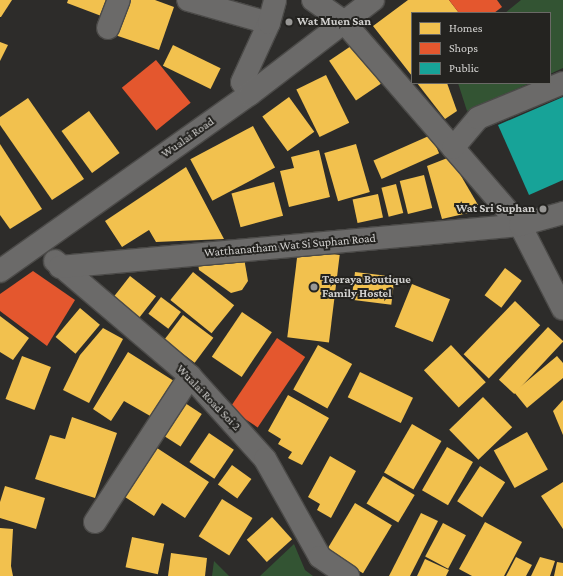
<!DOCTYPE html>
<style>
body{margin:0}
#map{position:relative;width:563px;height:576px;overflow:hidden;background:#2d2c2a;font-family:"Crimson Pro",serif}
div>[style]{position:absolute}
.green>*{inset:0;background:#335433}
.homes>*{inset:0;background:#f2c14e;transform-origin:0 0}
.shops>*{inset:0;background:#e4572e;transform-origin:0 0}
.public>*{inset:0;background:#17a398}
.roads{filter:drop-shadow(1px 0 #4b4a48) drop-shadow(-1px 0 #4b4a48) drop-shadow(0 1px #4b4a48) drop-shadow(0 -1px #4b4a48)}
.minor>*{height:22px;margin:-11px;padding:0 11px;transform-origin:11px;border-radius:11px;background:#6b6a69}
.dots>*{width:11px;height:11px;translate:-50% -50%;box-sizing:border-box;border:2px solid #242320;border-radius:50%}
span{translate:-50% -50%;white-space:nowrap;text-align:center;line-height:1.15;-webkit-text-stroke:4px #242320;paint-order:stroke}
.poi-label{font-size:12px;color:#d2d1cf;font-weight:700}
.left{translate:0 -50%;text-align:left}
.right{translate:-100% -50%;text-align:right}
.street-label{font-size:12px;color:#d2d1cf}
.legend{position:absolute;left:411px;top:12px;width:140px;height:72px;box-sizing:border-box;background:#242320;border:1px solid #6a6966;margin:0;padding:5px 7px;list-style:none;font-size:12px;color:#d2d1cf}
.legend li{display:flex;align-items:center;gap:8px;height:20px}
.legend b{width:20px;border:1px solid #6a6966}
</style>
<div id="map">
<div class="green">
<div style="clip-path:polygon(521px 0,563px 0,563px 68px,550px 74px,550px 13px,505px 13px)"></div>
<div style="clip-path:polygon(458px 83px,530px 83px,467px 111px)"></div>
<div style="clip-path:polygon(294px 544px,305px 570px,313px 576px,260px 576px)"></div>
<div style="clip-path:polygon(214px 561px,229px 576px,212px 576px)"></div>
</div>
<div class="homes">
<div style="clip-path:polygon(0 0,12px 0,1px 17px,0 17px)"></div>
<div style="clip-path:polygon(68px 0,111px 0,104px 17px,67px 3px)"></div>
<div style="clip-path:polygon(128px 0,155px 0,174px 7px,159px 50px,115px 35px)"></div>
<div style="clip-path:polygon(408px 0,449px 0,459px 13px,412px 13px,412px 76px,373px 26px)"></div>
<div style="clip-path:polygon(0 42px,8px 45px,0 61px)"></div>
<div style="left:354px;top:44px;width:48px;height:30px;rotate:56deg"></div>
<div style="left:173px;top:45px;width:53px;height:23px;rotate:26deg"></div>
<div style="left:326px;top:75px;width:53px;height:33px;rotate:64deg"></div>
<div style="clip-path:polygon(417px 83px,447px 83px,457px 111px,445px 119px)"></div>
<div style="left:289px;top:97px;width:43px;height:33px;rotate:54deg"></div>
<div style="clip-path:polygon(28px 98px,84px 179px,52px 200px,0 125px,0 117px)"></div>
<div style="left:89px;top:111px;width:52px;height:34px;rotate:54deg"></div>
<div style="left:253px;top:126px;width:47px;height:71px;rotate:62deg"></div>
<div style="left:431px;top:135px;width:20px;height:63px;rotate:66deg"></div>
<div style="clip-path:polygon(0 144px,42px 209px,10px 229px,0 215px)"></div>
<div style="left:356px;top:144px;width:50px;height:33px;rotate:74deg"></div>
<div style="clip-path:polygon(319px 150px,330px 197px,289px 207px,280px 171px,294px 168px,291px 157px)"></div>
<div style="clip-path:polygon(450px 157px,481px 210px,442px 219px,427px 166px)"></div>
<div style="clip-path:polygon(186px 167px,224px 239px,156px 242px,149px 230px,122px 247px,105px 221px)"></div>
<div style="left:424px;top:175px;width:34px;height:25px;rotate:76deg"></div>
<div style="left:274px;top:182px;width:35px;height:44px;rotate:75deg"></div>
<div style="left:396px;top:184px;width:30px;height:15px;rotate:76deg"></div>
<div style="left:378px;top:194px;width:24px;height:26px;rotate:78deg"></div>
<div style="left:298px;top:250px;width:42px;height:88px;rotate:7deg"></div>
<div style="clip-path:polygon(244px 258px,248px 281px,242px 290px,231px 293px,199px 270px,198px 263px)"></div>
<div style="left:505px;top:268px;width:21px;height:34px;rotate:37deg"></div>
<div style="left:193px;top:272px;width:53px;height:36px;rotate:39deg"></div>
<div style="left:355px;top:272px;width:40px;height:28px;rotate:7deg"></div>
<div style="left:130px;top:276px;width:33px;height:27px;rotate:38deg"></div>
<div style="left:412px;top:284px;width:41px;height:46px;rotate:22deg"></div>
<div style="left:161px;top:297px;width:25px;height:21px;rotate:37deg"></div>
<div style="left:515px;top:301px;width:35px;height:74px;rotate:44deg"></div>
<div style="left:80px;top:308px;width:26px;height:38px;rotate:40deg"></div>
<div style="left:242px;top:312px;width:36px;height:54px;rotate:34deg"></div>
<div style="left:183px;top:315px;width:38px;height:31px;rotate:37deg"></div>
<div style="clip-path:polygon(0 316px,29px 338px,13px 360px,0 352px)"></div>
<div style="left:548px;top:327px;width:21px;height:72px;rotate:43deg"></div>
<div style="clip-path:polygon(103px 328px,123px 339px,89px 403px,63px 390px,80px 355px)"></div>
<div style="left:318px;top:345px;width:39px;height:51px;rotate:29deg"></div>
<div style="left:451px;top:345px;width:51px;height:37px;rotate:47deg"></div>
<div style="clip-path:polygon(128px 352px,174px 381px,152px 417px,124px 401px,111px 421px,93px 409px)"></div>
<div style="left:22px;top:356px;width:31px;height:46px;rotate:21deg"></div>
<div style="clip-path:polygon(557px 356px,563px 363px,563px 378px,527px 408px,514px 392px)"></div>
<div style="left:360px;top:372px;width:59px;height:28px;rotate:26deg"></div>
<div style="clip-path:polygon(288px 395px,329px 418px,302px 465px,288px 458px,292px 452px,278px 444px,281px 439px,268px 431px)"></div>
<div style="left:483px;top:397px;width:42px;height:47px;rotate:46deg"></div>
<div style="clip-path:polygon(563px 400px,563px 435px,553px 411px)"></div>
<div style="left:185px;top:403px;width:20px;height:39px;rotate:33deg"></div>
<div style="clip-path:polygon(72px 417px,117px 433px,95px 498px,35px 479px,50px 435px,65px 439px)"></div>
<div style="left:412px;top:424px;width:34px;height:56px;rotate:30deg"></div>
<div style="left:527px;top:432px;width:43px;height:38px;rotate:61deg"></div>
<div style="left:209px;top:433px;width:30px;height:35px;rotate:34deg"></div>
<div style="left:447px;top:447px;width:30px;height:50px;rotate:30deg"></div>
<div style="clip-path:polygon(157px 448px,209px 482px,185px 518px,162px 503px,154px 516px,125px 497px)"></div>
<div style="clip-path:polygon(330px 456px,356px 471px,331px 518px,317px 510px,320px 504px,308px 497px)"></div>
<div style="left:232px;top:465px;width:24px;height:24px;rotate:36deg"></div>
<div style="left:480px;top:466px;width:30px;height:42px;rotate:33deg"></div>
<div style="left:383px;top:476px;width:37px;height:32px;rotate:31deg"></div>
<div style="clip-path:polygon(563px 482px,563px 529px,541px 496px)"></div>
<div style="clip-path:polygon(5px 486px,45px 498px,36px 529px,0 518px,0 502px)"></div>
<div style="left:222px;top:499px;width:36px;height:44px;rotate:32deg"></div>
<div style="left:355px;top:503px;width:43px;height:56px;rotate:31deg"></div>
<div style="clip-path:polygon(421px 513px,438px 521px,410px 576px,389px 576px)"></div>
<div style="left:272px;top:517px;width:30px;height:34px;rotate:48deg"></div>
<div style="clip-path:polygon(485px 522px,522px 542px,504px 576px,472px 576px,459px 569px)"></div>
<div style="left:443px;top:523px;width:26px;height:38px;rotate:28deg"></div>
<div style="clip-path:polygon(0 528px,13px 529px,11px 566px,13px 576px,0 576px)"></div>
<div style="left:132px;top:537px;width:33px;height:31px;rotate:12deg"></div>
<div style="clip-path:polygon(171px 553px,207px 558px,205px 576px,168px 576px)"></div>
<div style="clip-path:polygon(516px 557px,532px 565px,526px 576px,506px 576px)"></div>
<div style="clip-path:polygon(540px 557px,555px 561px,550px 576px,531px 576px)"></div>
<div style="clip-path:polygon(425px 559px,449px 570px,446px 576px,417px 576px)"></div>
<div style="clip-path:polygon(557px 562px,563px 563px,563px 576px,554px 576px)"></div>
</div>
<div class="shops">
<div style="clip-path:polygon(449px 0,497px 0,502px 7px,494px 13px,459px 13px)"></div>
<div style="left:156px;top:60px;width:55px;height:44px;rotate:51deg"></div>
<div style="clip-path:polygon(33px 271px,75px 300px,47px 346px,0 311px,0 294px)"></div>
<div style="left:277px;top:338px;width:34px;height:85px;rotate:34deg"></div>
</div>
<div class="public">
<div style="clip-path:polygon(563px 97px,563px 180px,529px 195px,498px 125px)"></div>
</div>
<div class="roads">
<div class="minor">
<div style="left:188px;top:0;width:84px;rotate:15.9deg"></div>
<div style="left:313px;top:0;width:38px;rotate:35deg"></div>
<div style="left:344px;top:22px;width:269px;rotate:49.1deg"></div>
<div style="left:520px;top:225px;width:94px;rotate:62.9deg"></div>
<div style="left:108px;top:28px;width:30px;rotate:-69deg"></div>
<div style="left:250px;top:94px;width:14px;rotate:-124deg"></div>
<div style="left:242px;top:82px;width:65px;rotate:-65.4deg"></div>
<div style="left:269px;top:23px;width:24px;rotate:-75deg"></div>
<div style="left:453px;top:148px;width:39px;rotate:-50deg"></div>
<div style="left:478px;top:118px;width:92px;rotate:-22.4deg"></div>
<div style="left:55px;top:261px;width:177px;rotate:40.4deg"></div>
<div style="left:190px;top:376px;width:112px;rotate:47.9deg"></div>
<div style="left:265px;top:459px;width:112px;rotate:60.7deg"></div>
<div style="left:320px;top:557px;width:34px;rotate:34deg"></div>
<div style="left:60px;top:267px;width:462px;rotate:-5.2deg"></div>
<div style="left:520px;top:225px;width:45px;rotate:-15.6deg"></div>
<div style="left:0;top:271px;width:306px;rotate:-35.3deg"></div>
<div style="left:250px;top:94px;width:155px;rotate:-37.4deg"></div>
<div style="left:95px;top:522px;width:174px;rotate:-56.9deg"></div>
</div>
</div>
<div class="dots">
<div style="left:289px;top:22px;background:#989795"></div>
<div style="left:543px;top:209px;background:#989795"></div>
<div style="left:314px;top:287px;background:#989795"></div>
</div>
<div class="poi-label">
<span class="left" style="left:297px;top:22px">Wat Muen San</span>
<span class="right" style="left:535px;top:209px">Wat Sri Suphan</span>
<span class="left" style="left:322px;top:287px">Teeraya Boutique<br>Family Hostel</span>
</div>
<div class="street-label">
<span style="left:188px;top:138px;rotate:-35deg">Wualai Road</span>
<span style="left:290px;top:246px;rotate:-5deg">Watthanatham Wat Si Suphan Road</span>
<span style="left:208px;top:398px;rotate:46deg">Wualai Road Soi 2</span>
</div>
<ul class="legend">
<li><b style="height:11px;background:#f2c14e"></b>Homes</li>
<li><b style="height:11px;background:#e4572e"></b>Shops</li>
<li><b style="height:11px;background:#17a398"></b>Public</li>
</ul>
</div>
